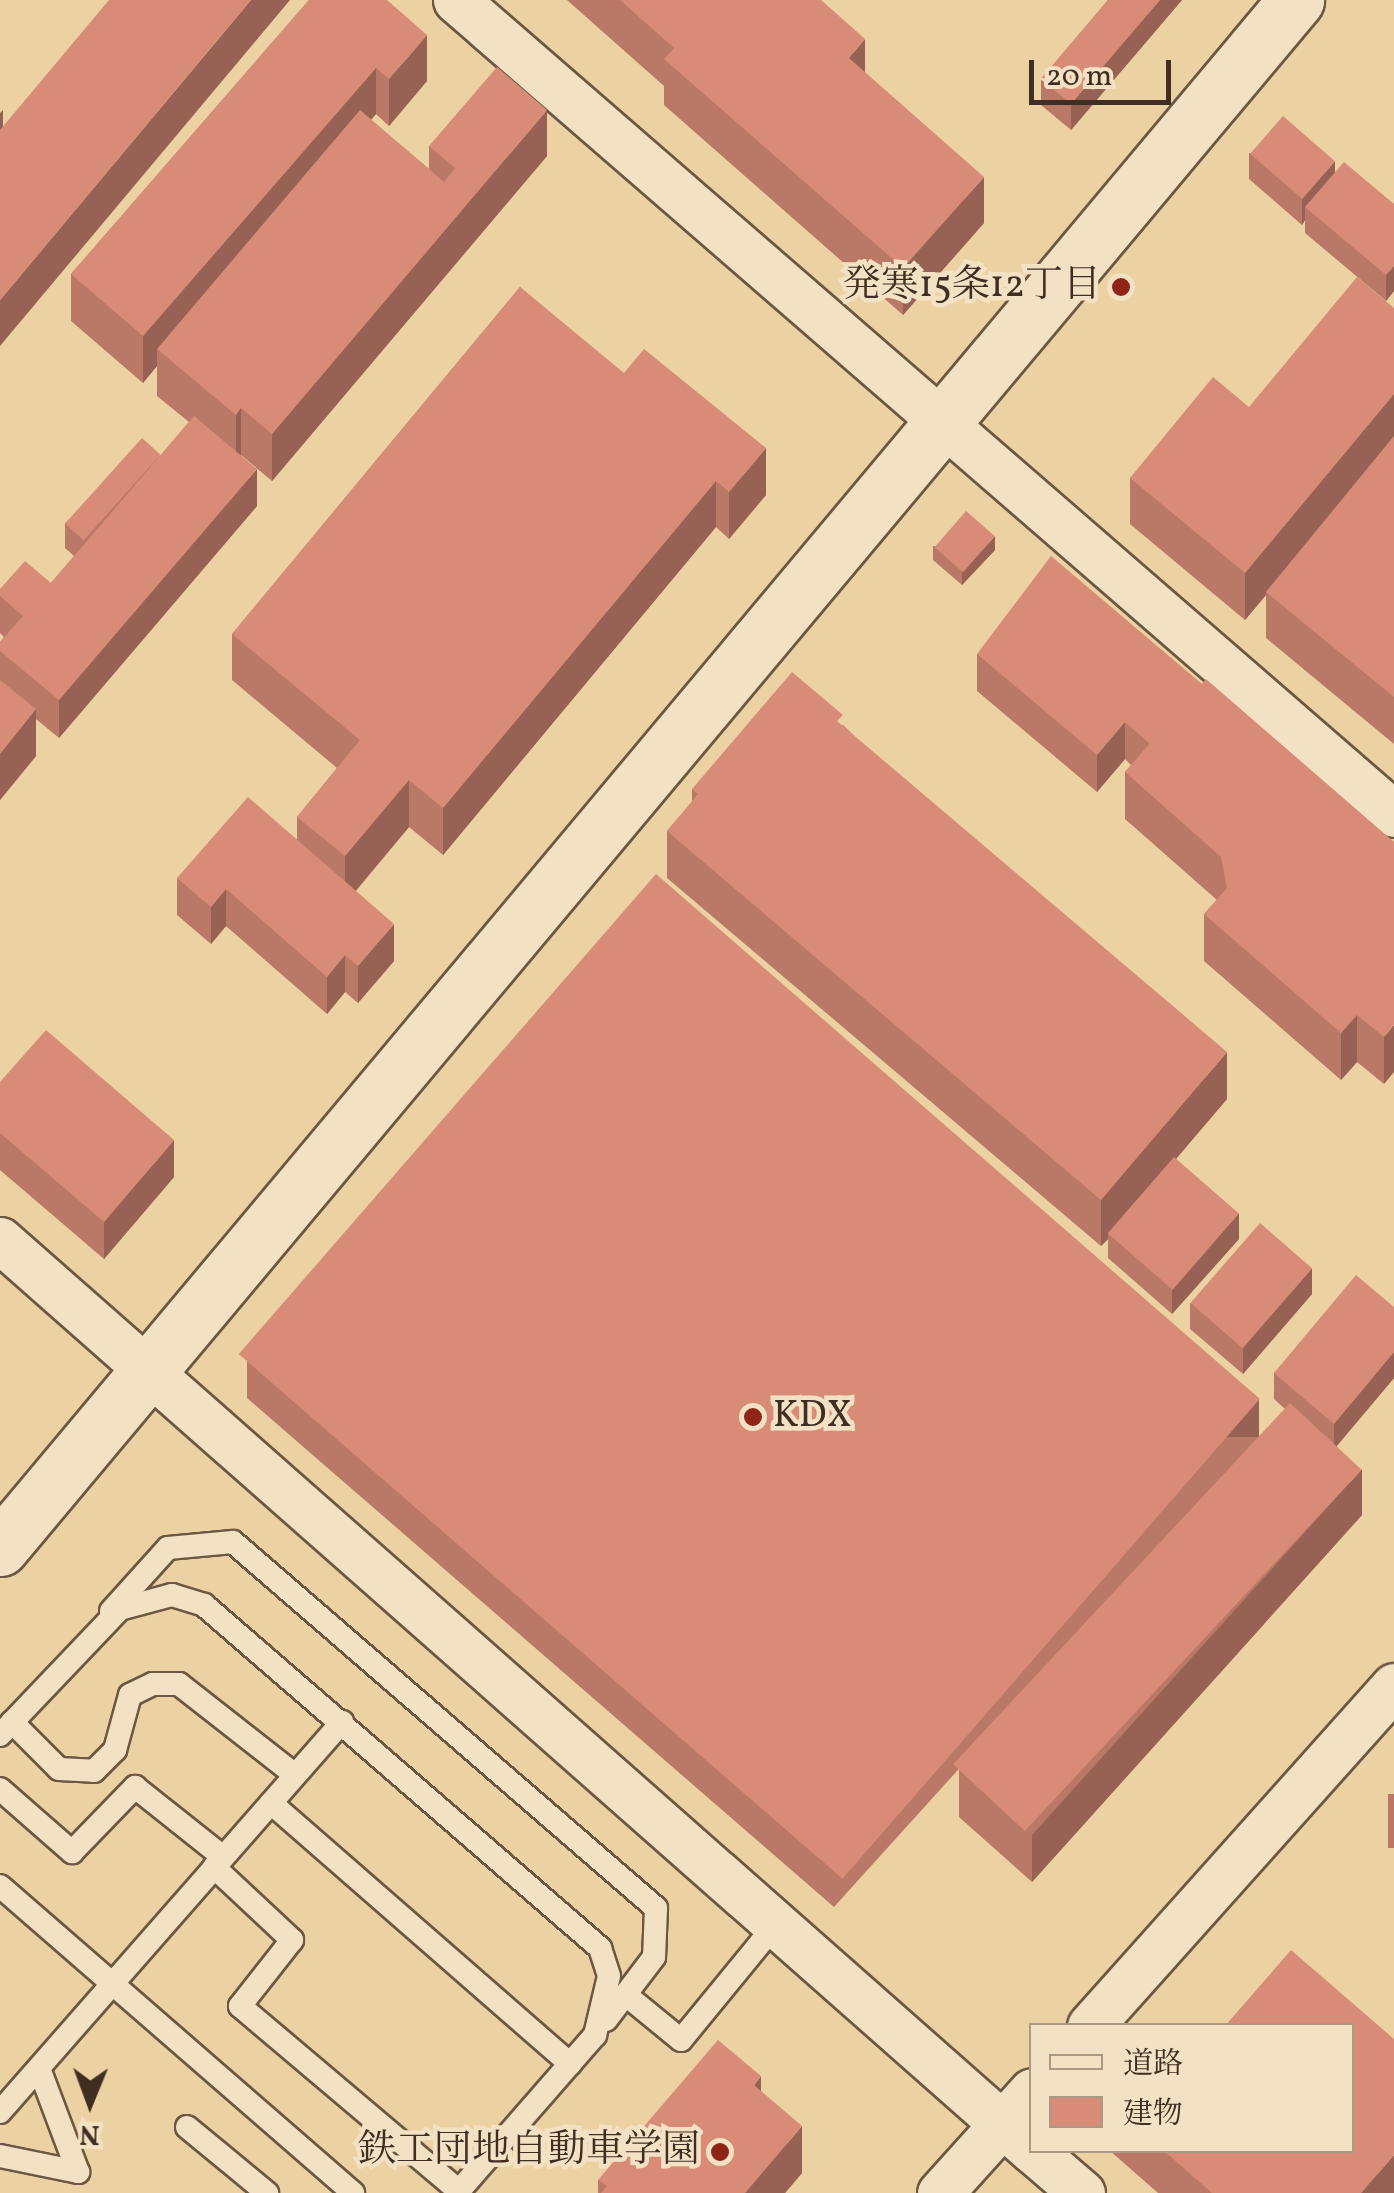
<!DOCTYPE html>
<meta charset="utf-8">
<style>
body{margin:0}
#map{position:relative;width:1394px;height:2193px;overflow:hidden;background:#ecd1a2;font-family:Vollkorn,"Noto Serif JP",serif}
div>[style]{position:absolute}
.roads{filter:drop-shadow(2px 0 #6b5743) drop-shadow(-2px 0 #6b5743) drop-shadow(0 2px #6b5743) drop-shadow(0 -2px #6b5743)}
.lane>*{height:22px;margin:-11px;padding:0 11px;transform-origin:11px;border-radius:11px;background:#f3e1c3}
.street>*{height:45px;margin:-22.5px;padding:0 22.5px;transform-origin:22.5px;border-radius:22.5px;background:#f3e1c3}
.secondary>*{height:55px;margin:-27.5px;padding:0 27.5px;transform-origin:27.5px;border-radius:27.5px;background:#f3e1c3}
.wall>*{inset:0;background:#ba7867;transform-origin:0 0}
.shaded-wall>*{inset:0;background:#976254;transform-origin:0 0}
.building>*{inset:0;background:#d88c78;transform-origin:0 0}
.dots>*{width:28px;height:28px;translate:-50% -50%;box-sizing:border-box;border:5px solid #f3e1c3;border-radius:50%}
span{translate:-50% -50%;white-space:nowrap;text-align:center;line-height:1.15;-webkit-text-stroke:9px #f3e1c3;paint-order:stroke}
.poi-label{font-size:38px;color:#402e23}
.right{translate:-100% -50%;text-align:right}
.left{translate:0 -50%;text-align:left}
.legend{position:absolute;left:1029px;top:2023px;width:325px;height:130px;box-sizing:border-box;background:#f3e1c3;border:2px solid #ab9983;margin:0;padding:12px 18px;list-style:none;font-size:30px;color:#402e23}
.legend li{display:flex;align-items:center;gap:20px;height:50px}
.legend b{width:50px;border:2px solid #ab9983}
.north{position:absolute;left:40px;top:2053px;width:100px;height:100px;-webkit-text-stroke:8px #f3e1c3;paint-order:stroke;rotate:181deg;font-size:28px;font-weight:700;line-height:40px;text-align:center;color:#402e23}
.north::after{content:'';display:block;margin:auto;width:35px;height:45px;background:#402e23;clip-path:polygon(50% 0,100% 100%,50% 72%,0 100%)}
.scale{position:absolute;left:1029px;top:60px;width:142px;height:45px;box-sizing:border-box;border:5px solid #402e23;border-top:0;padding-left:12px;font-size:30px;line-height:35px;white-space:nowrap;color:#402e23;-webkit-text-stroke:8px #f3e1c3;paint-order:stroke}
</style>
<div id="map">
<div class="roads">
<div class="lane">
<div style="left:111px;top:1611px;width:85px;rotate:-47.9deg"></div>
<div style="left:168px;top:1548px;width:65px;rotate:-5.3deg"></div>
<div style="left:233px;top:1542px;width:559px;rotate:40.87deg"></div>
<div style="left:656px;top:1908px;width:49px;rotate:92.3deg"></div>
<div style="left:654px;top:1957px;width:79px;rotate:127.3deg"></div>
<div style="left:12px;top:1722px;width:66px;rotate:45deg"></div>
<div style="left:59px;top:1769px;width:35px;rotate:3deg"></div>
<div style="left:94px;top:1771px;width:30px;rotate:-45deg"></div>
<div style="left:115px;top:1750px;width:57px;rotate:-74.7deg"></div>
<div style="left:130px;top:1695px;width:25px;rotate:-26deg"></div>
<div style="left:153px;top:1684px;width:26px"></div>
<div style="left:179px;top:1684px;width:147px;rotate:38.1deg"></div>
<div style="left:0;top:1735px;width:174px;rotate:-46.4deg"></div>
<div style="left:120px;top:1609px;width:54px;rotate:-15.1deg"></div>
<div style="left:172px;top:1595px;width:34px;rotate:17deg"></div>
<div style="left:204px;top:1605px;width:524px;rotate:40.9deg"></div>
<div style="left:600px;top:1948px;width:29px;rotate:72deg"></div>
<div style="left:609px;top:1976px;width:61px;rotate:103.3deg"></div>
<div style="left:595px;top:2035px;width:210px;rotate:131.1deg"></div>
<div style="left:0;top:1789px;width:96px;rotate:41.2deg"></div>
<div style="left:72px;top:1852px;width:91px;rotate:-45.9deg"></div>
<div style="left:135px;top:1787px;width:112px;rotate:38.5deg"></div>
<div style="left:271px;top:1803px;width:397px;rotate:41.1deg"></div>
<div style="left:214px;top:1867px;width:107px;rotate:43.1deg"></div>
<div style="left:292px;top:1940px;width:84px;rotate:128.2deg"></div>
<div style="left:240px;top:2006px;width:287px;rotate:40.2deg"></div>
<div style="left:0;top:1886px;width:468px;rotate:41deg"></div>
<div style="left:626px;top:1995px;width:71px;rotate:39.3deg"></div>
<div style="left:681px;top:2040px;width:149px;rotate:-50.7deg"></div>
<div style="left:0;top:2112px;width:519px;rotate:-48.75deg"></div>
<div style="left:187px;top:2127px;width:104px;rotate:39.5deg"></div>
<div style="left:0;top:2156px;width:80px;rotate:11.6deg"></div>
<div style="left:78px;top:2172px;width:111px;rotate:-110.6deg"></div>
</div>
<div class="street">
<div style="left:456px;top:0;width:1242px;rotate:40.95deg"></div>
<div style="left:0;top:1240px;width:1376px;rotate:41.41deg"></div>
<div style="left:1090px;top:2026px;width:456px;rotate:-48.2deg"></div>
<div style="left:1032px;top:2150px;width:66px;rotate:40.7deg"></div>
<div style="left:940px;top:2193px;width:137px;rotate:-48deg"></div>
</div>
<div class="secondary">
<div style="left:0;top:1548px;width:2019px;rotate:-50.06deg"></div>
</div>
</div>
<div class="wall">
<div style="clip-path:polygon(309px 0,427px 81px,389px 126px,376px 114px,371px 120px,429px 169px,429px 146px,547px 156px,272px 481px,241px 455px,257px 506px,59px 738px,36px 719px,36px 756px,0 800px,0 642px,4px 637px,0 633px,0 589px,51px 583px,74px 556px,65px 548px,65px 523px,161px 455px,189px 422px,157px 396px,157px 366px,143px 383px,71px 321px,71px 274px)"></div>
<div style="clip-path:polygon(567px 0,821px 0,865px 72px,984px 223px,903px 315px,664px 105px,664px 86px)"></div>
<div style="clip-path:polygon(1108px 0,1182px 0,1071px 130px,1041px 105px,1041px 79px)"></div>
<div style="clip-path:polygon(1249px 153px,1335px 173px,1394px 204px,1394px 291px,1386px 301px,1305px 233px,1305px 220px,1302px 225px,1249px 179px)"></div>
<div style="clip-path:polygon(520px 287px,766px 495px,729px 539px,716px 527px,443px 855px,409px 827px,356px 891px,394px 961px,358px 1003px,345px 992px,327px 1014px,226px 926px,211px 944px,177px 915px,177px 878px,297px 840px,297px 817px,337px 768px,232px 680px,232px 634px)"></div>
<div style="clip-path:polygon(1394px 308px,1394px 744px,1266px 638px,1266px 595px,1245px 620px,1130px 524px,1130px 478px,1249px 407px)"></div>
<div style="clip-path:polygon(933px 546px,995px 550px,962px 585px,933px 560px)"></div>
<div style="clip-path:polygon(977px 654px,1202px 684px,1394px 842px,1384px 1084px,1357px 1062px,1341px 1080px,1204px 961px,1204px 914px,1217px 900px,1125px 819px,1125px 772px,1131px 765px,1125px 759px,1097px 792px,977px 691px)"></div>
<div style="clip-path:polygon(843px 725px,1227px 1099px,1176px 1159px,1239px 1239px,1172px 1314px,1108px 1258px,1108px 1239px,1101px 1246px,667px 878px,667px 831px,692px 802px,692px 789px)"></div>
<div style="clip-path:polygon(0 1082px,174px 1177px,104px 1259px,0 1170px)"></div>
<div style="clip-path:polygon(1312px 1294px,1243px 1374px,1190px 1329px,1190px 1303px)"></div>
<div style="clip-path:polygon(1394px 1307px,1394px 1378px,1337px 1446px,1362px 1515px,1032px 1882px,959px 1817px,959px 1770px,1285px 1409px,1274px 1399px,1274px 1373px)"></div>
<div style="clip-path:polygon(247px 1361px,1259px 1437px,834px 1907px,247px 1398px)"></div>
<div style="left:1394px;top:1794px;width:54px;height:6px;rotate:90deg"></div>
<div style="clip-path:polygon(761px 2091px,802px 2173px,785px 2193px,598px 2193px,598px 2180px)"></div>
<div style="clip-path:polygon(1109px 2150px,1352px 2150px,1394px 2193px,1158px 2193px)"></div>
</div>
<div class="shaded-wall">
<div style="clip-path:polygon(251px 0,290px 0,0 346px,0 300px)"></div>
<div style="clip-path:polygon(1160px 0,1182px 0,1071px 130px,1071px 104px)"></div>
<div style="clip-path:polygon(427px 35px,427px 81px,389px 126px,389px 79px)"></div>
<div style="clip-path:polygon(865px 39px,865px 86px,849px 58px)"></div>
<div style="clip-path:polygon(376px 68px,376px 114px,166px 356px,157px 349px,157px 366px,143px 383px,143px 336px)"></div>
<div style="clip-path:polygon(3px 110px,3px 136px,0 139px,0 113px)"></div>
<div style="clip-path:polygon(547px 110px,547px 156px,272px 481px,272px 434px)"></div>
<div style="clip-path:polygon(1335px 161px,1335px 187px,1305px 207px,1305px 220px,1302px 225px,1302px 199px)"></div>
<div style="clip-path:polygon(984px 177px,984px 223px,903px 315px,903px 268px)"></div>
<div style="clip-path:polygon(1394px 266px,1394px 291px,1386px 301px,1386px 275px)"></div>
<div style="clip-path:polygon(1394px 394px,1394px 441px,1266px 592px,1266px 595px,1245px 620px,1245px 573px)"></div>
<div style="clip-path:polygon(241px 408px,241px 455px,236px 462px,236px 415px)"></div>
<div style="clip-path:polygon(766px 448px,766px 495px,729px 539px,729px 492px)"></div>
<div style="clip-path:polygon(257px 469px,257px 506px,59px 738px,59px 700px)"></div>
<div style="clip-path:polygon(716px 481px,716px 527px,443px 855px,443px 808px)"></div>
<div style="clip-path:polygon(995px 536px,995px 550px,962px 585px,962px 572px)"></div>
<div style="clip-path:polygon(36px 709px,36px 756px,0 800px,0 754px)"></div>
<div style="clip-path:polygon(1125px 722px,1125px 759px,1097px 792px,1097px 755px)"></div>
<div style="clip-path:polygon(409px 780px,409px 827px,345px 903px,345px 856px)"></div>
<div style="clip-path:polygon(226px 889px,226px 926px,211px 944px,211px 907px)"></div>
<div style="clip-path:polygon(394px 924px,394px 961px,358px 1003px,358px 966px)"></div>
<div style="clip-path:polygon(345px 955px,345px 992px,327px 1014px,327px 977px)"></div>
<div style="clip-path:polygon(1357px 1015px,1357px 1062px,1341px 1080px,1341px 1033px)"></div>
<div style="clip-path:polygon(1394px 1025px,1394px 1072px,1384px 1084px,1384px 1037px)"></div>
<div style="clip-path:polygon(1227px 1052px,1227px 1099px,1111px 1235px,1108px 1233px,1108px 1239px,1101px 1246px,1101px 1200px)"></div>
<div style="clip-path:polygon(174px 1140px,174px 1177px,104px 1259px,104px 1222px)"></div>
<div style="clip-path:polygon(1239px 1213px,1239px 1239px,1172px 1314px,1172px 1289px)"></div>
<div style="clip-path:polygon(1312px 1268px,1312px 1294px,1243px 1374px,1243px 1348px)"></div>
<div style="clip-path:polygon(1394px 1352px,1394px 1378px,1334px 1449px,1334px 1424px)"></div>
<div style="left:1259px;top:1400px;width:37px;height:634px;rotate:90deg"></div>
<div style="clip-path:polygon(1362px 1469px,1362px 1515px,1032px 1882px,1032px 1835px)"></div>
<div style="clip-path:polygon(761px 2076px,761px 2123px,754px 2085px)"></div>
<div style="clip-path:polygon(802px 2126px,802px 2173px,785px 2193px,745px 2193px)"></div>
<div style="clip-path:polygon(1394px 2155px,1394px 2193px,1361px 2193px)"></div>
</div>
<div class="building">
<div style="clip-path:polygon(109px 0,251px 0,0 300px,0 130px)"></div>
<div style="clip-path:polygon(309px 0,387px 0,427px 35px,389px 79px,376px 68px,143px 336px,71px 274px)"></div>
<div style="clip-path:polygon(620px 0,821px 0,865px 39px,849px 58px,984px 177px,903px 268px,664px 59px,674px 48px)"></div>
<div style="clip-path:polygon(1108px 0,1160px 0,1071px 104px,1041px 79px)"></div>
<div style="clip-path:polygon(497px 67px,547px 110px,272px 434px,241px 408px,236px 415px,157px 349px,360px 110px,444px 182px,455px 168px,429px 146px)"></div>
<div style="left:1283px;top:116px;width:69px;height:50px;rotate:41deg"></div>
<div style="clip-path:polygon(1344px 162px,1394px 204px,1394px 266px,1386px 275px,1305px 207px)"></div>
<div style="clip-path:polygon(1357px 277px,1394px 308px,1394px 394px,1245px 573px,1130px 478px,1213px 377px,1249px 407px)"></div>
<div style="clip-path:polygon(520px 287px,624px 373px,644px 349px,766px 448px,729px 492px,716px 481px,443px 808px,409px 780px,345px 856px,297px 817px,360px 740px,232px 634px)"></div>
<div style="clip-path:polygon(194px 416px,257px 469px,59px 700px,0 651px,0 642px,23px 616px,0 596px,0 589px,25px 561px,51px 583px)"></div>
<div style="clip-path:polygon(1394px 436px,1394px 697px,1266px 592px)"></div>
<div style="left:142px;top:438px;width:25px;height:115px;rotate:42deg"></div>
<div style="left:966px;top:511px;width:38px;height:48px;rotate:41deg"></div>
<div style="clip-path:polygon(1051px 556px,1202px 684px,1150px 744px,1125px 722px,1097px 755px,977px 654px)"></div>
<div style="clip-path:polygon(792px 672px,843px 715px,837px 721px,1227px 1052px,1101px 1200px,667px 831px,698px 794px,692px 789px)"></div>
<div style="clip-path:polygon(1206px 679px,1394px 842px,1394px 1025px,1384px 1037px,1357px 1015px,1341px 1033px,1204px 914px,1227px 888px,1221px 857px,1125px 772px)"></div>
<div style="clip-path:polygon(0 680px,36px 709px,0 754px)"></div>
<div style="clip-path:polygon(248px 797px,394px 924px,358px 966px,345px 955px,327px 977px,226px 889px,211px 907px,177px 878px)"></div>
<div style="left:656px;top:874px;width:800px;height:636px;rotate:41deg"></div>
<div style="clip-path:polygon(46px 1030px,174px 1140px,104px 1222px,0 1133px,0 1082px)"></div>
<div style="left:1174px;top:1157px;width:86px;height:101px;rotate:41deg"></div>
<div style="left:1260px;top:1223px;width:69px;height:106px;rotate:41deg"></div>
<div style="clip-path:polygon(1356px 1275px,1394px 1307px,1394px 1352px,1334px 1424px,1274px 1373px)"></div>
<div style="left:1290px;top:1403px;width:98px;height:494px;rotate:43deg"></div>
<div style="clip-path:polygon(1291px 1950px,1394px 2039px,1394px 2155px,1361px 2193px,1212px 2193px,1163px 2150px,1352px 2150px,1352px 2026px,1225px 2026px)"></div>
<div style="clip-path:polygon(718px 2040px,761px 2076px,754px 2085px,802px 2126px,745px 2193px,601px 2193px,607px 2186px,598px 2180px)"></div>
</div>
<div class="dots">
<div style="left:1121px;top:287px;background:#8f2418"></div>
<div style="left:753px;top:1417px;background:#8f2418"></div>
<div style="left:720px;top:2152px;background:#8f2418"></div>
</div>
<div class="poi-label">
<span class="right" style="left:1101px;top:287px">発寒15条12丁目</span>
<span class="left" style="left:773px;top:1417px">KDX</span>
<span class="right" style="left:700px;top:2152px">鉄工団地自動車学園</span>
</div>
<ul class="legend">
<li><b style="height:12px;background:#f3e1c3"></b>道路</li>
<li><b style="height:28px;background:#d88c78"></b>建物</li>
</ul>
<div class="north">N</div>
<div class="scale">20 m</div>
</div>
